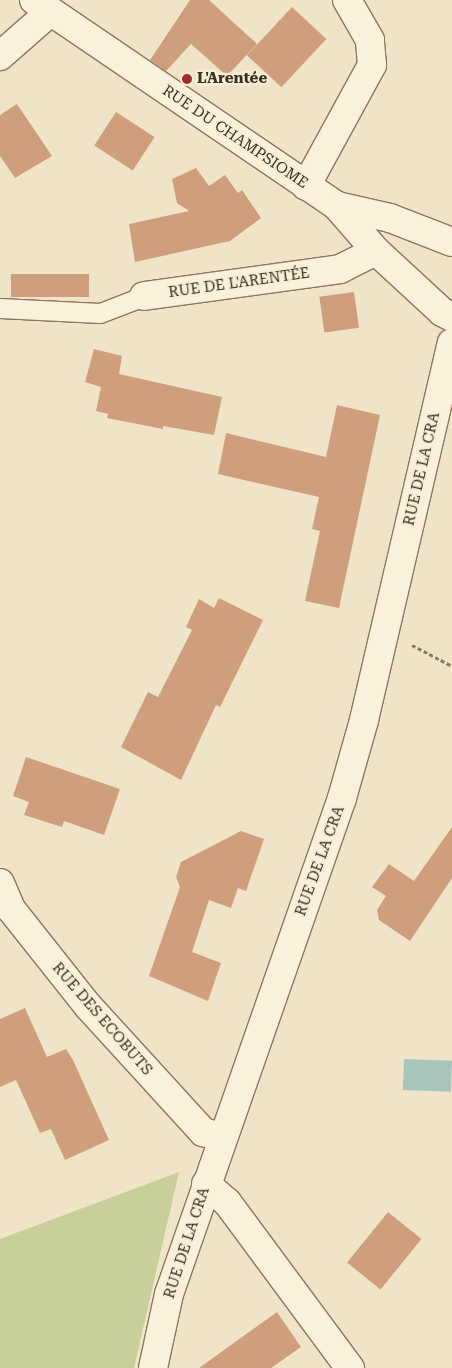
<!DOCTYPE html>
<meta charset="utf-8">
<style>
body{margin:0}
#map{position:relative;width:452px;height:1368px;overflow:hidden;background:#f0e4c8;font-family:"Roboto Serif",serif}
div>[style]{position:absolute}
.green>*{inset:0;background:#c9cf9b}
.water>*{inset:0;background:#a9c4bc;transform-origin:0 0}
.building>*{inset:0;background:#cf9f7d;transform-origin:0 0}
.path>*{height:3px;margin-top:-1.5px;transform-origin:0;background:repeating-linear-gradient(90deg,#8d765c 0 4px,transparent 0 6.5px)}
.roads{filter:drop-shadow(1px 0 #8d765c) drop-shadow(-1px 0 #8d765c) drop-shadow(0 1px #8d765c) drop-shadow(0 -1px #8d765c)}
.service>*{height:19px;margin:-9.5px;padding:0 9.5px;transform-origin:9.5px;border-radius:9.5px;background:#faf1dc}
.minor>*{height:28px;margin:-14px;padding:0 14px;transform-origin:14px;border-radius:14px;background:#faf1dc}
.tertiary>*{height:28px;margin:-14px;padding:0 14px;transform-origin:14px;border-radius:14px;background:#faf1dc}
.dots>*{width:14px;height:14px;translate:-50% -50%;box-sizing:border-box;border:2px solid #f7eed8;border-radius:50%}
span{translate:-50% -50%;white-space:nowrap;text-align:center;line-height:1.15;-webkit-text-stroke:4.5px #f7eed8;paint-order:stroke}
.poi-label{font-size:15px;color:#3d2e20;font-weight:700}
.left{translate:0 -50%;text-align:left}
.street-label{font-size:15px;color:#3d2e20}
</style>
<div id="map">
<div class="green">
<div style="clip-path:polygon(179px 1172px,134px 1368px,0 1368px,0 1239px)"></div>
</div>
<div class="water">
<div style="left:404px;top:1059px;width:48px;height:31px;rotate:2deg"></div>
</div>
<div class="building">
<div style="clip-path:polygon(190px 0,209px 0,257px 44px,227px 76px,191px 44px,166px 71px,150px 60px)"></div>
<div style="left:292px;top:7px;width:47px;height:66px;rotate:43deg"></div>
<div style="clip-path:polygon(17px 104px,52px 156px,15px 178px,0 156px,0 115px)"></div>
<div style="left:116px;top:112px;width:46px;height:40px;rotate:33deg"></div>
<div style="clip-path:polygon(196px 168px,209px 186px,225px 175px,238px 193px,242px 190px,261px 218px,230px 241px,135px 262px,129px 224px,189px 211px,177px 203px,172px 179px)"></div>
<div style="left:11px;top:274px;width:78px;height:23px"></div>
<div style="left:354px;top:292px;width:36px;height:35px;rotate:82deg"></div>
<div style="clip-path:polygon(94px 349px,122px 356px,119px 374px,222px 397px,214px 435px,163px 426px,163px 429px,107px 418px,108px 414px,96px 411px,101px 387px,85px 382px)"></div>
<div style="clip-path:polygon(337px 405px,380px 415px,339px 608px,305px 601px,320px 531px,312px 529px,319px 497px,218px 474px,226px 433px,326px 457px)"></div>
<div style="clip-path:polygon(219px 598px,263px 620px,220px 707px,216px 705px,181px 780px,121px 747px,148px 692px,158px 697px,192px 630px,186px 627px,199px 599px,214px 608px)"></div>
<div style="clip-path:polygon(26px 757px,120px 789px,104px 835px,64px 821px,62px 827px,24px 815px,29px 802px,13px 796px)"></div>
<div style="clip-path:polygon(452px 827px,452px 878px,410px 941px,379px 920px,377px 910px,386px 896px,372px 887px,389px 864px,414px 881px)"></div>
<div style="clip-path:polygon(241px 831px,264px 839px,246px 891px,238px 888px,231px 908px,209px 900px,192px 952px,221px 963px,208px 1001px,149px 976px,180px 887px,176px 877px,181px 862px)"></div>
<div style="clip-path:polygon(25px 1008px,47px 1057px,66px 1049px,73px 1060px,109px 1140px,65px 1160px,51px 1129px,40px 1133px,16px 1080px,0 1087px,0 1019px)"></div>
<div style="left:388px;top:1212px;width:43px;height:65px;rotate:39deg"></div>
<div style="clip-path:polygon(277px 1312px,301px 1347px,271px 1368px,199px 1368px)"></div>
</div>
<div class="path">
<div style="left:412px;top:645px;width:45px;rotate:27.7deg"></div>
</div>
<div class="roads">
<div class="service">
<div style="left:0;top:308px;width:100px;rotate:2.9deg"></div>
<div style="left:100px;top:313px;width:47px;rotate:-21.1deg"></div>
</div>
<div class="minor">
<div style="left:0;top:56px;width:67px;rotate:-41.3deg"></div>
<div style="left:306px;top:186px;width:138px;rotate:-61.4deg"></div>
<div style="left:372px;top:65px;width:25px;rotate:-95deg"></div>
<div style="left:370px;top:40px;width:46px;rotate:-119.9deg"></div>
<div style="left:144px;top:296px;width:198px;rotate:-7.8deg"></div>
<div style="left:340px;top:269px;width:40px;rotate:-26.6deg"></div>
<div style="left:0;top:883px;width:28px;rotate:67deg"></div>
<div style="left:11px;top:909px;width:124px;rotate:51.6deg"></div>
<div style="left:88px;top:1006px;width:171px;rotate:47.6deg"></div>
<div style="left:203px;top:1132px;width:20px;rotate:15deg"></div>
<div style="left:206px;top:1184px;width:28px;rotate:41deg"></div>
<div style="left:227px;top:1202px;width:207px;rotate:53.5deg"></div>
</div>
<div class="tertiary">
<div style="left:34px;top:0;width:366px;rotate:34.2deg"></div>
<div style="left:337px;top:206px;width:54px;rotate:12.8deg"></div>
<div style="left:390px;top:218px;width:66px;rotate:21.2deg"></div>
<div style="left:337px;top:206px;width:60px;rotate:49.1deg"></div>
<div style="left:376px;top:251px;width:90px;rotate:42.7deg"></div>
<div style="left:442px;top:312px;width:11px;rotate:27deg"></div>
<div style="left:153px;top:1368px;width:76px;rotate:-77.8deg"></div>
<div style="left:169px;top:1294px;width:525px;rotate:-70.77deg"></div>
<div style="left:342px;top:798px;width:81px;rotate:-74.2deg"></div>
<div style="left:364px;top:720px;width:387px;rotate:-76.9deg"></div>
</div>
</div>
<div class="dots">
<div style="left:187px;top:79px;background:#9e2a2b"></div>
</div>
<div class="poi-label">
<span class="left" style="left:197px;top:79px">L'Arentée</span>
</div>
<div class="street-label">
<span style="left:235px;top:137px;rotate:34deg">RUE DU CHAMPSIOME</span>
<span style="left:239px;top:283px;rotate:-8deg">RUE DE L'ARENTÉE</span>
<span style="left:422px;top:469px;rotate:-77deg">RUE DE LA CRA</span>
<span style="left:320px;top:861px;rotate:-70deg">RUE DE LA CRA</span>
<span style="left:102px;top:1019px;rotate:49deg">RUE DES ECOBUTS</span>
<span style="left:187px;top:1243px;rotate:-72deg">RUE DE LA CRA</span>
</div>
</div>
